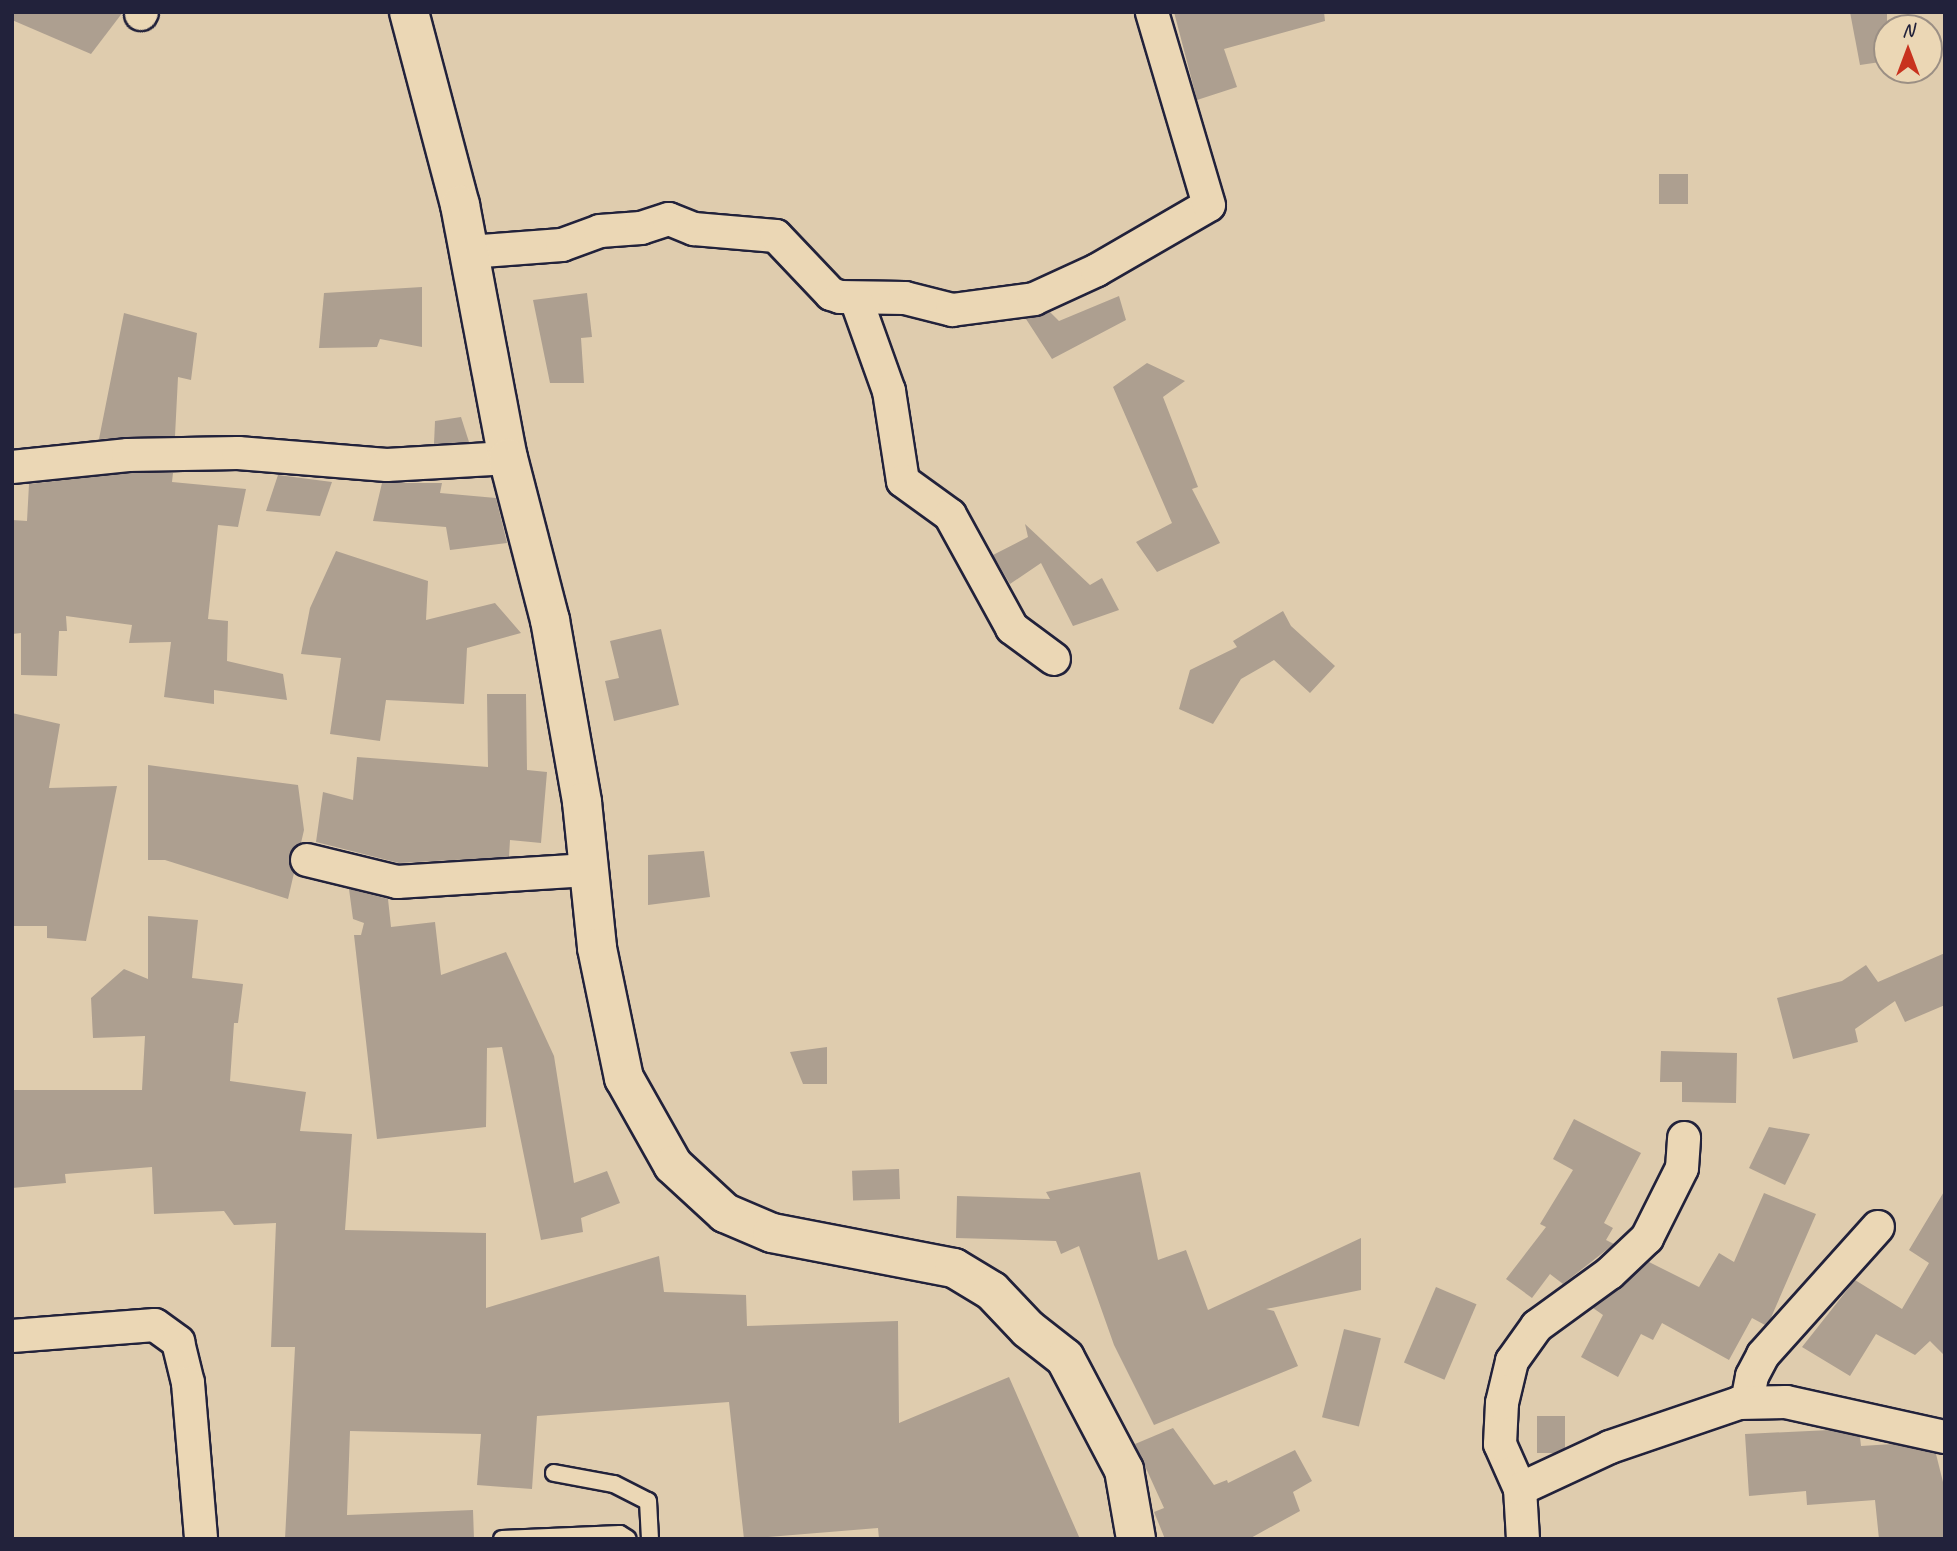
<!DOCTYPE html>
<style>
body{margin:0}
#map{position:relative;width:1957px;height:1551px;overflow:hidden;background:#dfccae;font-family:Caveat,sans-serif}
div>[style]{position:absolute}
.building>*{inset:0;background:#ad9f90;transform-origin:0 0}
.roads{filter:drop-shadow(2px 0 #22223b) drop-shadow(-2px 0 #22223b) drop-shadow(0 2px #22223b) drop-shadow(0 -2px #22223b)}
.lane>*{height:16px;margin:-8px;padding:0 8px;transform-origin:8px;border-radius:8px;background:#ebd7b5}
.street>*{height:32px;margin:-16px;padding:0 16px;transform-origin:16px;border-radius:16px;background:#ebd7b5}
.secondary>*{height:38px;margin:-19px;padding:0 19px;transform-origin:19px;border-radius:19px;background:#ebd7b5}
span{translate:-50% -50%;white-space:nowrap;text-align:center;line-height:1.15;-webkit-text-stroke:5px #ebd7b5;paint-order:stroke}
.frame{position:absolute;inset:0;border:14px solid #22223b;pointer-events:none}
.north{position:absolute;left:1873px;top:14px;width:70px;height:70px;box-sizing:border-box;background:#ebd7b5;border:2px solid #9b8f84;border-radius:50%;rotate:0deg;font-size:19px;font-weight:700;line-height:28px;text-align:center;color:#22223b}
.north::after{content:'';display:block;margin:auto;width:24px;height:32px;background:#c8321e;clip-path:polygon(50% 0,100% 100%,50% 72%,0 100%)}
</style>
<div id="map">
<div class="building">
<div style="clip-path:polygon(12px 12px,123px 12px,91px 54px,12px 20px)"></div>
<div style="clip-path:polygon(1174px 12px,1324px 12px,1325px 21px,1224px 49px,1237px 87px,1197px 100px)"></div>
<div style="clip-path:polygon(1850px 12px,1887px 12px,1887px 61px,1860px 65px)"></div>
<div style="left:1659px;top:174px;width:29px;height:30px"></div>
<div style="clip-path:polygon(422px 287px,422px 347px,380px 339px,377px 347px,319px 348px,324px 293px)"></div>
<div style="clip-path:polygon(587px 293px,592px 337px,581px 338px,584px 383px,550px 383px,533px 300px)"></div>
<div style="clip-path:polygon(1119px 296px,1126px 320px,1052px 359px,1026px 319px,1050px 312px,1059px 321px)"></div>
<div style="clip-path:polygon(124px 313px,197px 333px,191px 380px,178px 377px,175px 436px,99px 439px)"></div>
<div style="clip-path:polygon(1147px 363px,1185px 381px,1163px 397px,1198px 487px,1192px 489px,1220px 543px,1157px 572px,1136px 542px,1172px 523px,1113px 387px)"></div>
<div style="clip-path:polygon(461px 417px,469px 442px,434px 444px,435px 421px)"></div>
<div style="clip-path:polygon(129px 473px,173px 473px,172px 482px,246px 489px,238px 527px,218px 525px,208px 619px,228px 621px,227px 661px,283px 674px,287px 700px,214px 690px,214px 704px,164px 697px,171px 642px,129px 643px,132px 625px,66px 616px,67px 631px,59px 631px,57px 676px,21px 675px,21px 633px,12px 634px,12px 520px,27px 521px,29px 484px)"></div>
<div style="clip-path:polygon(278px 475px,332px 482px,320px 516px,266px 511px)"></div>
<div style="clip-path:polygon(382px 483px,442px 483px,440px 493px,496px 498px,507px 543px,450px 550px,446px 527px,373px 521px)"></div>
<div style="clip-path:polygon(1025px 524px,1090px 585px,1102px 578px,1119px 610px,1073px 626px,1041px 563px,1010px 584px,993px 555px,1028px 537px)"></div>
<div style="clip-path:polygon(336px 551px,428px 581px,426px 620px,495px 603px,521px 633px,467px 648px,464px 704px,386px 700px,380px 741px,330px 734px,341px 658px,301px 654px,310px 608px)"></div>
<div style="clip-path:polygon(1283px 611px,1291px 626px,1335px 666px,1310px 693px,1274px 660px,1241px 679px,1213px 724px,1179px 709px,1190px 670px,1237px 647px,1233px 641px)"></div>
<div style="clip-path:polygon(661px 629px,679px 705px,614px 721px,605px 681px,619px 678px,610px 641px)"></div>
<div style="clip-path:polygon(487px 694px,526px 694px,527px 770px,547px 772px,541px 843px,510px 840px,509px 857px,399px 863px,316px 842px,323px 792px,353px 800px,357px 757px,488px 767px)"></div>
<div style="clip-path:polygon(12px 713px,60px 724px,49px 788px,117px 786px,86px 941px,47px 938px,47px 926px,12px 926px)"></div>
<div style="clip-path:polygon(148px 765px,298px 785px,304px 830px,301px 843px,289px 856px,294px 873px,288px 899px,165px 860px,148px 860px)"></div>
<div style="clip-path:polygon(704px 851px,710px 897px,648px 905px,648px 855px)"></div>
<div style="clip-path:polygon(349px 889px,388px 899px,391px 927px,435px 922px,441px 975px,506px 952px,554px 1056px,574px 1183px,607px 1171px,620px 1203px,581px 1218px,583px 1232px,541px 1240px,502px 1047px,487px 1048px,486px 1127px,377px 1139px,354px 935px,361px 935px,364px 923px,353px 919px)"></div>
<div style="clip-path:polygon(148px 916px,198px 920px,192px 978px,243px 984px,238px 1023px,234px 1023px,230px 1081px,306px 1092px,300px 1131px,352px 1134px,345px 1230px,486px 1233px,486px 1308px,659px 1256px,664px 1292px,746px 1295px,747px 1326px,898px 1321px,899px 1423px,1009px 1377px,1080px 1539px,879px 1539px,878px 1528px,744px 1539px,729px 1402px,537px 1416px,532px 1489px,477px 1485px,481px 1434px,350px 1431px,347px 1515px,473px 1510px,474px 1539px,285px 1539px,295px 1347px,271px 1347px,276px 1223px,234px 1225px,224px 1211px,154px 1214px,152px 1167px,65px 1174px,66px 1183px,12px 1188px,14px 1090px,142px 1090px,145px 1036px,93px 1038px,91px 998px,124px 969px,148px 979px)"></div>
<div style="clip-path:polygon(1945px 953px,1945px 1005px,1905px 1022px,1895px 1001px,1855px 1029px,1858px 1042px,1793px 1059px,1777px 998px,1842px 981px,1866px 965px,1878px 982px)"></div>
<div style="clip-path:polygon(827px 1047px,827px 1084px,803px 1084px,790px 1052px)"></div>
<div style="clip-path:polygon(1661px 1051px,1737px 1053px,1736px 1103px,1682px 1102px,1682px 1082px,1660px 1082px)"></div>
<div style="clip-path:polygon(1574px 1119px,1641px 1153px,1604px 1223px,1613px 1228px,1606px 1240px,1614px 1244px,1563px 1284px,1550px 1274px,1532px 1298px,1506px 1279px,1546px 1227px,1540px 1224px,1573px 1170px,1553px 1159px)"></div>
<div style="clip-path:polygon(1769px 1127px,1810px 1134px,1785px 1185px,1749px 1168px)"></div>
<div style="left:899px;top:1169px;width:30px;height:47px;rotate:88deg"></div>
<div style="clip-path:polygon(1140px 1172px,1158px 1260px,1186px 1250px,1208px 1310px,1361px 1238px,1361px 1290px,1266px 1309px,1274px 1311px,1298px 1366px,1154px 1425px,1114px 1345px,1079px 1246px,1061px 1254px,1056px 1241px,956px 1238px,957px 1196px,1050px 1199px,1046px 1192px)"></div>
<div style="clip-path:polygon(1945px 1190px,1945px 1356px,1930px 1341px,1915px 1355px,1876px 1334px,1850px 1376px,1802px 1347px,1855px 1280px,1902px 1309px,1929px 1263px,1909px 1250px)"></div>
<div style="clip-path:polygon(1764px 1193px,1816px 1214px,1770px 1320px,1765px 1325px,1752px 1318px,1729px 1360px,1662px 1323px,1653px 1340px,1641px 1334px,1618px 1377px,1581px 1357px,1603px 1315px,1593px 1308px,1649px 1262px,1699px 1287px,1719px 1253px,1734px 1262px)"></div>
<div style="left:1436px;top:1287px;width:44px;height:82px;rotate:23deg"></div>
<div style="left:1344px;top:1329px;width:38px;height:91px;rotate:14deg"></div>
<div style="left:1537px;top:1416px;width:28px;height:37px"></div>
<div style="clip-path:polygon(1173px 1428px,1214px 1485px,1227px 1480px,1228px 1483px,1295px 1450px,1312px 1481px,1293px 1492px,1300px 1511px,1249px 1539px,1165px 1539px,1154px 1512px,1164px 1508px,1135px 1444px)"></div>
<div style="clip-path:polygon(1830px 1430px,1860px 1437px,1861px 1446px,1893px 1444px,1936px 1454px,1945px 1490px,1945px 1539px,1879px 1539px,1875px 1500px,1807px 1505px,1806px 1491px,1749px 1496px,1745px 1434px)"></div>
</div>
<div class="roads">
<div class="lane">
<div style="left:554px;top:1473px;width:61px;rotate:10.4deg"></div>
<div style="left:614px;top:1484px;width:38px;rotate:27deg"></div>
<div style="left:648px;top:1501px;width:38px;rotate:87deg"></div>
<div style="left:502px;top:1539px;width:118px;rotate:-2.4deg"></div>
<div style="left:620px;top:1534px;width:9px;rotate:32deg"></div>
</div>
<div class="street">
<div style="left:141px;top:14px;width:2px;rotate:-63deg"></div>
<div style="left:469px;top:252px;width:93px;rotate:-4.3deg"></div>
<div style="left:562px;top:245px;width:40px;rotate:-20.2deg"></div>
<div style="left:600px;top:231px;width:41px;rotate:-4.2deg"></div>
<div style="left:641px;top:228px;width:29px;rotate:-18deg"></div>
<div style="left:669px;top:219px;width:27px;rotate:22deg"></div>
<div style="left:694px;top:229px;width:82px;rotate:4.9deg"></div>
<div style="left:776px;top:236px;width:80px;rotate:46.5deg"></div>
<div style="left:831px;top:294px;width:9px;rotate:18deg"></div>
<div style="left:840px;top:297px;width:65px;rotate:0.9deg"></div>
<div style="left:905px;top:298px;width:49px;rotate:14.3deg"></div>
<div style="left:952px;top:310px;width:83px;rotate:-7.6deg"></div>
<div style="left:1034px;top:299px;width:69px;rotate:-24.7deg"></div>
<div style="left:1097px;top:270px;width:129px;rotate:-30.1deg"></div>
<div style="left:1209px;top:205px;width:201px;rotate:-106.5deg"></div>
<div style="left:856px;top:299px;width:98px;rotate:70.3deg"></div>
<div style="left:889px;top:391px;width:91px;rotate:81.2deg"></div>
<div style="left:903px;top:481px;width:58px;rotate:35.9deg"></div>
<div style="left:950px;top:515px;width:129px;rotate:61.2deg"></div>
<div style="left:1012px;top:628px;width:52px;rotate:36.4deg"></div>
<div style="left:12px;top:467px;width:117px;rotate:-5.9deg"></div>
<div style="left:128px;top:455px;width:110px;rotate:-1deg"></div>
<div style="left:238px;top:453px;width:149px;rotate:4.6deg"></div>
<div style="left:387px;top:465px;width:121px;rotate:-3.3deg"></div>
<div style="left:307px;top:860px;width:93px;rotate:13.7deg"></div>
<div style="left:397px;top:882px;width:191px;rotate:-3.6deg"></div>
<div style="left:12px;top:1336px;width:143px;rotate:-4.4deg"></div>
<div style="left:155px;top:1325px;width:29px;rotate:36deg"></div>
<div style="left:178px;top:1342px;width:42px;rotate:76.3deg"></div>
<div style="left:188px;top:1383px;width:157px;rotate:85.2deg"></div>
<div style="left:1747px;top:1402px;width:26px;rotate:-79deg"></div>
<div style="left:1752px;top:1376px;width:24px;rotate:-62deg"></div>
<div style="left:1763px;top:1355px;width:172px;rotate:-48.1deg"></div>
<div style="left:1520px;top:1489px;width:49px;rotate:-114deg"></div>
<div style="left:1500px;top:1444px;width:41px;rotate:-87.2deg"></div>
<div style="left:1502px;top:1403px;width:43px;rotate:-76.6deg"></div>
<div style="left:1512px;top:1361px;width:43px;rotate:-54.5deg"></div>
<div style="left:1537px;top:1326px;width:90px;rotate:-36deg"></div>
<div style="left:1610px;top:1273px;width:51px;rotate:-43.4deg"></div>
<div style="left:1647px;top:1238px;width:78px;rotate:-63.4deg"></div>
<div style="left:1682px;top:1168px;width:30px;rotate:-86deg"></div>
<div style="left:1523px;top:1539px;width:50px;rotate:-93.4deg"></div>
<div style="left:1520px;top:1489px;width:99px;rotate:-25deg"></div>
<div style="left:1610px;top:1447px;width:136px;rotate:-18.8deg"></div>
<div style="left:1739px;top:1403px;width:47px;rotate:-1.2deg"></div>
<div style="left:1786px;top:1402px;width:163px;rotate:12.4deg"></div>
</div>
<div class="secondary">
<div style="left:409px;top:12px;width:200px;rotate:75.2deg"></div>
<div style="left:460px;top:205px;width:258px;rotate:79.3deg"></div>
<div style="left:508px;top:458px;width:167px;rotate:75.5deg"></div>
<div style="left:550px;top:620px;width:185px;rotate:80deg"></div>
<div style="left:582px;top:802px;width:147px;rotate:84.1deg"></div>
<div style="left:597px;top:948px;width:133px;rotate:78.3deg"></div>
<div style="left:624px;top:1078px;width:100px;rotate:60.6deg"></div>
<div style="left:673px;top:1165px;width:71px;rotate:42.7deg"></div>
<div style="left:725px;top:1213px;width:51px;rotate:23.1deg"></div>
<div style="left:772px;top:1233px;width:185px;rotate:10.9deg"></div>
<div style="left:954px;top:1268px;width:44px;rotate:31.2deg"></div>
<div style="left:992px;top:1291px;width:52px;rotate:46.5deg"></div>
<div style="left:1028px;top:1329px;width:47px;rotate:38.1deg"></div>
<div style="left:1065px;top:1358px;width:127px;rotate:62.2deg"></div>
<div style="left:1124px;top:1470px;width:70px;rotate:80.1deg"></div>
</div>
</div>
<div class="frame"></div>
<div class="north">N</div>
</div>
